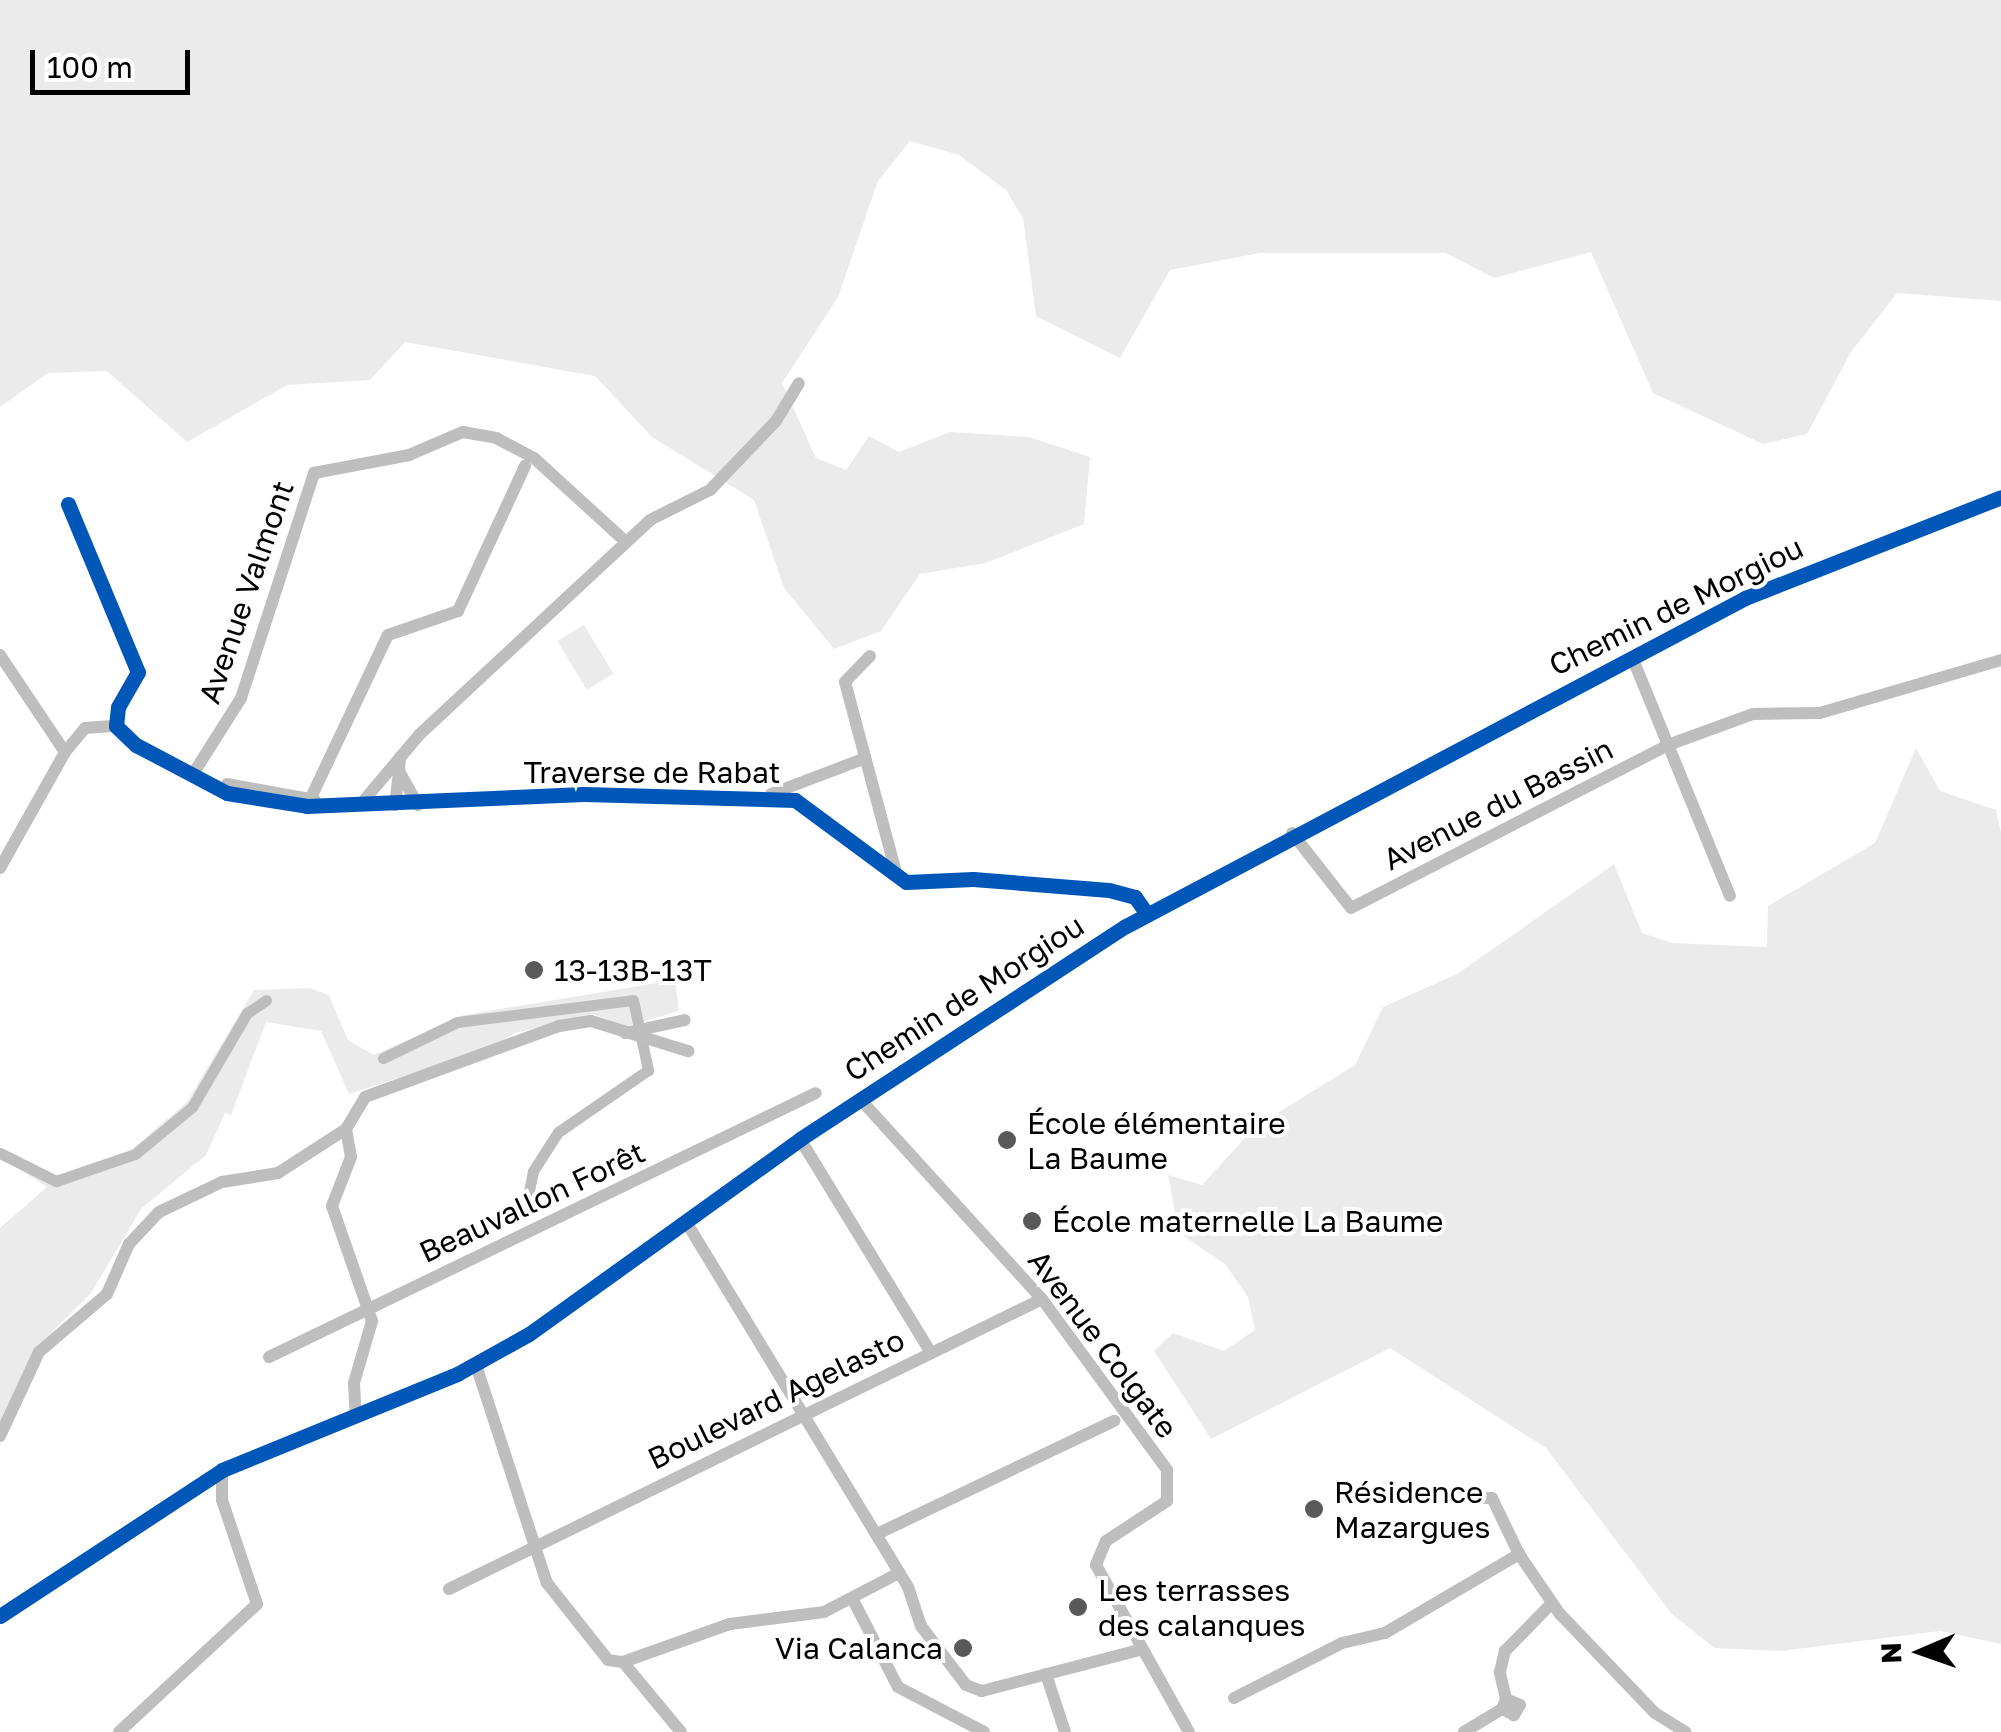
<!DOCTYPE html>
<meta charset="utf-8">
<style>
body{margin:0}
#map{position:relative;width:2001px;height:1732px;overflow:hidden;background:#fff;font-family:"Golos Text",sans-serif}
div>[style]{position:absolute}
.green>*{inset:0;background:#ebebeb;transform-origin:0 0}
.canal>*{height:11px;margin:-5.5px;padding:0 5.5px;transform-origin:5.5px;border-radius:5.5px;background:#bdbdbd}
.minor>*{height:12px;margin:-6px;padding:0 6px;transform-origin:6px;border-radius:6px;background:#bebebe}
.cycleway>*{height:15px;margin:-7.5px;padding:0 7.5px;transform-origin:7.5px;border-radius:7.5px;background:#0057b8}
.dots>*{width:28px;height:28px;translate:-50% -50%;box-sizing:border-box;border:5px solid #fff;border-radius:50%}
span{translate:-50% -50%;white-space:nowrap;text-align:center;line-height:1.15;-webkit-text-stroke:8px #fff;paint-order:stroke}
.street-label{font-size:30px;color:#000}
.poi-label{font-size:30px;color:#000}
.left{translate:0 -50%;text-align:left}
.right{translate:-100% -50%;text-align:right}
.north{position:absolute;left:1871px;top:1602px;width:100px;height:100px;-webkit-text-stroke:8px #fff;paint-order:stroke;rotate:268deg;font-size:28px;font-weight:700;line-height:40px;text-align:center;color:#000}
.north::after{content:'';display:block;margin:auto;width:35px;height:45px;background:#000;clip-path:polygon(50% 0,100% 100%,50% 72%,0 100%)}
.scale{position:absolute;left:30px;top:50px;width:160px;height:45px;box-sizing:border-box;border:5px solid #000;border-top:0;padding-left:12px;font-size:30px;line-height:35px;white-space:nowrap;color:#000;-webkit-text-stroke:8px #fff;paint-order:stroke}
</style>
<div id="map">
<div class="green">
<div style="clip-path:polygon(0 0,2001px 0,2001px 301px,1897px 293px,1851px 352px,1807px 434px,1763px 444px,1653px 393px,1591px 252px,1494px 278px,1446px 253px,1260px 253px,1170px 270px,1120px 358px,1036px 316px,1023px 218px,1006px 190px,959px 155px,910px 141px,878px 181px,838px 297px,782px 383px,816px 458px,846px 470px,869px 436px,899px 452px,950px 432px,1029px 437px,1090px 457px,1084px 524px,986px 563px,920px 574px,881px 631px,834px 649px,784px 588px,754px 500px,652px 437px,595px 376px,405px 342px,370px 380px,287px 385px,187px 442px,107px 371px,48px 373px,0 407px)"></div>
<div style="left:584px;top:625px;width:57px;height:31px;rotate:59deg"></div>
<div style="clip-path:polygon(1916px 748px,1940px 791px,1996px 810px,2001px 832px,2001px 1644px,1940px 1631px,1781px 1651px,1714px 1648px,1671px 1613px,1546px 1448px,1390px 1348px,1211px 1439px,1154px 1351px,1173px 1333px,1224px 1351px,1255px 1330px,1248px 1297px,1225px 1264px,1179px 1233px,1168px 1175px,1202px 1185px,1255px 1127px,1355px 1065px,1383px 1007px,1457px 974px,1614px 864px,1642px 933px,1672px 943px,1767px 947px,1768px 906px,1875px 843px)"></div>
<div style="clip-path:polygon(675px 980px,679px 1011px,624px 1027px,593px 1014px,515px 1033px,485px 1050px,349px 1094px,321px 1031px,266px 1022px,231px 1115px,225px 1113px,206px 1155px,141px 1209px,91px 1293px,35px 1349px,0 1423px,0 1228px,47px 1187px,0 1157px,0 1148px,55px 1176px,131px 1150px,187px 1102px,254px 990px,310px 988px,329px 995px,348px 1040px,374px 1055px,464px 1015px)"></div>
</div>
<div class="canal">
<div style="left:383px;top:1058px;width:82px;rotate:-25.9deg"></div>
<div style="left:457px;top:1022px;width:177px;rotate:-7.1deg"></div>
<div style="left:633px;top:1000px;width:72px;rotate:77.9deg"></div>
<div style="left:648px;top:1070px;width:109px;rotate:145.4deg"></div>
<div style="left:558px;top:1132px;width:46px;rotate:122.7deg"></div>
<div style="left:533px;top:1171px;width:41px;rotate:101.3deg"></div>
<div style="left:0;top:1153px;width:63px;rotate:26.6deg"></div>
<div style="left:56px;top:1181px;width:83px;rotate:-18.9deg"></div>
<div style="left:135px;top:1154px;width:74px;rotate:-39.5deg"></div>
<div style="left:192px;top:1107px;width:109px;rotate:-59.7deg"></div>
<div style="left:247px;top:1013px;width:23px;rotate:-34deg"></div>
</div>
<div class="minor">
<div style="left:68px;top:504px;width:182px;rotate:67.4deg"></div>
<div style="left:138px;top:672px;width:40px;rotate:119.7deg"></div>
<div style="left:118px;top:707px;width:19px;rotate:96deg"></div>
<div style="left:116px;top:726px;width:28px;rotate:44deg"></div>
<div style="left:136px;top:745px;width:103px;rotate:27.8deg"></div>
<div style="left:227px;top:793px;width:81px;rotate:9.2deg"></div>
<div style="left:307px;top:806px;width:277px;rotate:-2.5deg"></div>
<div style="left:584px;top:794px;width:211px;rotate:1.6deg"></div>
<div style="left:795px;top:800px;width:138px;rotate:36.5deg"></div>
<div style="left:906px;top:882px;width:67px;rotate:-2.6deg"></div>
<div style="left:973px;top:879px;width:136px;rotate:4.6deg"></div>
<div style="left:1109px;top:890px;width:27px;rotate:15deg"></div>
<div style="left:1135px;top:897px;width:21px;rotate:55deg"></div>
<div style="left:0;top:655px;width:117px;rotate:56.2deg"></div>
<div style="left:870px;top:656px;width:36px;rotate:134deg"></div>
<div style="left:845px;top:682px;width:197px;rotate:75deg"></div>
<div style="left:1632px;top:657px;width:258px;rotate:67.7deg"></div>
<div style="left:400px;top:757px;width:14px;rotate:94deg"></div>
<div style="left:399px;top:771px;width:39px;rotate:61deg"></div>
<div style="left:193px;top:774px;width:90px;rotate:-57.7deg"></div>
<div style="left:241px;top:698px;width:237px;rotate:-72deg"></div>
<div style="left:314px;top:473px;width:97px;rotate:-10.7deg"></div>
<div style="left:409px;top:455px;width:59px;rotate:-23.1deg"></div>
<div style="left:463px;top:432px;width:34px;rotate:10deg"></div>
<div style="left:496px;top:438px;width:43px;rotate:27.8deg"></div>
<div style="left:534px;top:458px;width:125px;rotate:42.4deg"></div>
<div style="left:227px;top:784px;width:89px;rotate:10.3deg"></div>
<div style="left:771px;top:794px;width:98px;rotate:-20.8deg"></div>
<div style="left:360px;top:805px;width:93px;rotate:-49.8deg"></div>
<div style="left:420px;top:734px;width:314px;rotate:-42.9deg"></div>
<div style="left:650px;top:520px;width:67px;rotate:-26.6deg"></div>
<div style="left:710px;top:490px;width:95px;rotate:-46.3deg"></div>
<div style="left:776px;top:421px;width:44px;rotate:-58.8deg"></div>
<div style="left:395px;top:805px;width:34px;rotate:-83deg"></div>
<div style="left:307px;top:806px;width:189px;rotate:-64.7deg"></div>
<div style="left:388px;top:635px;width:74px;rotate:-18.9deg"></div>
<div style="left:458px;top:611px;width:160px;rotate:-65.2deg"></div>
<div style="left:1292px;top:833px;width:95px;rotate:51.8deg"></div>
<div style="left:1351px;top:908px;width:356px;rotate:-27.2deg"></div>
<div style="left:1668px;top:745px;width:90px;rotate:-20deg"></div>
<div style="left:1753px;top:714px;width:67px;rotate:-0.9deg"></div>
<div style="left:1820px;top:713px;width:189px;rotate:-16.3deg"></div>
<div style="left:0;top:868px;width:133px;rotate:-60.7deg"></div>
<div style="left:65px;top:752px;width:31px;rotate:-50deg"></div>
<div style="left:85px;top:728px;width:31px;rotate:-4deg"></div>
<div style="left:625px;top:1033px;width:61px;rotate:-12.2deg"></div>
<div style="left:860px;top:1099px;width:270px;rotate:47.7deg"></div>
<div style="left:1042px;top:1299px;width:212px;rotate:53.8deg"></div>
<div style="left:1167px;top:1470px;width:31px;rotate:90deg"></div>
<div style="left:1167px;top:1501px;width:73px;rotate:146.7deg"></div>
<div style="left:1106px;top:1541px;width:26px;rotate:113deg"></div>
<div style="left:1096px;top:1565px;width:191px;rotate:60.9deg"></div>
<div style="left:346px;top:1129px;width:28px;rotate:80deg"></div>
<div style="left:351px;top:1157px;width:53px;rotate:111.2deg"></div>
<div style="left:332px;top:1206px;width:122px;rotate:70.8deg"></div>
<div style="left:372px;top:1321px;width:65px;rotate:106.2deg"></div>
<div style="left:354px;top:1383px;width:33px;rotate:87deg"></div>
<div style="left:800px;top:1139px;width:249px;rotate:58.5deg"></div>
<div style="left:688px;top:1225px;width:424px;rotate:58.7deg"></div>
<div style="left:908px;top:1587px;width:41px;rotate:71.6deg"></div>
<div style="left:921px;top:1626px;width:74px;rotate:52.7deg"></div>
<div style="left:966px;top:1685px;width:17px;rotate:21deg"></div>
<div style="left:982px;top:1691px;width:162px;rotate:-14.6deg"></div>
<div style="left:269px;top:1357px;width:607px;rotate:-25.76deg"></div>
<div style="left:476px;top:1365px;width:229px;rotate:72deg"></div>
<div style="left:547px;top:1583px;width:98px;rotate:51.6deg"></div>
<div style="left:608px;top:1660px;width:15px;rotate:8deg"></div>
<div style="left:623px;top:1662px;width:114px;rotate:-19.6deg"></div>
<div style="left:730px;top:1624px;width:95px;rotate:-7.3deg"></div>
<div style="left:824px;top:1612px;width:85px;rotate:-27.5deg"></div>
<div style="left:0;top:1436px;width:93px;rotate:-65.1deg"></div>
<div style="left:39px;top:1352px;width:89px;rotate:-40.5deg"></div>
<div style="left:107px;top:1294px;width:55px;rotate:-66.3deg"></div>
<div style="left:129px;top:1244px;width:44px;rotate:-46.8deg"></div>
<div style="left:159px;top:1212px;width:70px;rotate:-25.5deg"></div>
<div style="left:222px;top:1182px;width:57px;rotate:-9.1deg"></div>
<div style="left:278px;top:1173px;width:81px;rotate:-32.9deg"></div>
<div style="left:346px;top:1129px;width:37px;rotate:-59deg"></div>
<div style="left:365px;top:1097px;width:207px;rotate:-20.1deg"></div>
<div style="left:559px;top:1026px;width:32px;rotate:-9deg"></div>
<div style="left:591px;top:1021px;width:102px;rotate:17.2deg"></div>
<div style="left:1479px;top:1498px;width:13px"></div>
<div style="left:1492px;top:1498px;width:62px;rotate:64.3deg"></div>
<div style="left:1519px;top:1554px;width:73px;rotate:55.7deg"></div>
<div style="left:1560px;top:1614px;width:137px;rotate:46.2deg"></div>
<div style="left:1655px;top:1713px;width:36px;rotate:32deg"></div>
<div style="left:877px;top:1534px;width:263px;rotate:-25.5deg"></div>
<div style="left:449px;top:1589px;width:660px;rotate:-26.06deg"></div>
<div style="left:852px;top:1598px;width:100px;rotate:62.7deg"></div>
<div style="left:898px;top:1687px;width:97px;rotate:27.6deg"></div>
<div style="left:0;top:1616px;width:266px;rotate:-33.3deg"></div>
<div style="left:222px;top:1470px;width:254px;rotate:-22.2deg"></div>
<div style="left:457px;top:1374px;width:82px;rotate:-29.1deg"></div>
<div style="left:529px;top:1334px;width:334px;rotate:-35.7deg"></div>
<div style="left:800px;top:1139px;width:389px;rotate:-33.2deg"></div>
<div style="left:1126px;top:926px;width:701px;rotate:-27.92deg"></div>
<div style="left:1745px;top:598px;width:275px;rotate:-21.5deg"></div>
<div style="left:623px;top:1662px;width:91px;rotate:50.4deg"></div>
<div style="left:1046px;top:1674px;width:61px;rotate:71.9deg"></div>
<div style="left:1234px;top:1698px;width:121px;rotate:-27deg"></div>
<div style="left:1342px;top:1643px;width:44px;rotate:-13.1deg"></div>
<div style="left:1385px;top:1633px;width:156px;rotate:-30.5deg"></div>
<div style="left:1506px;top:1699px;width:28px;rotate:-103deg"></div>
<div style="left:1500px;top:1672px;width:22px;rotate:-77deg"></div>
<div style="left:1505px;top:1651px;width:67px;rotate:-45.6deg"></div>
<div style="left:119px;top:1732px;width:188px;rotate:-42.8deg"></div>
<div style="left:257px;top:1604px;width:110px;rotate:-108.6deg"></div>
<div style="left:222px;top:1500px;width:30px;rotate:-90deg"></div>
<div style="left:1464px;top:1732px;width:44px;rotate:-31.2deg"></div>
<div style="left:1502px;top:1709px;width:11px;rotate:-68deg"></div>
<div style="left:1506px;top:1699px;width:15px;rotate:23deg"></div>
<div style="left:1520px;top:1705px;width:12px;rotate:121deg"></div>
<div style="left:1514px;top:1715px;width:13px;rotate:-153deg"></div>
</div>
<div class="cycleway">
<div style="left:68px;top:504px;width:182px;rotate:67.4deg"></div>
<div style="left:138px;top:672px;width:40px;rotate:119.7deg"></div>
<div style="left:118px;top:707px;width:19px;rotate:96deg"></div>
<div style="left:116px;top:726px;width:28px;rotate:44deg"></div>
<div style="left:136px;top:745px;width:103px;rotate:27.8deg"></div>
<div style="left:227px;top:793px;width:81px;rotate:9.2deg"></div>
<div style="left:307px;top:806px;width:277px;rotate:-2.5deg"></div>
<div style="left:584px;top:794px;width:211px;rotate:1.6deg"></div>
<div style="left:795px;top:800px;width:138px;rotate:36.5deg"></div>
<div style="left:906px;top:882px;width:67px;rotate:-2.6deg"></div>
<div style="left:973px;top:879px;width:136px;rotate:4.6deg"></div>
<div style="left:1109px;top:890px;width:27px;rotate:15deg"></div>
<div style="left:1135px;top:897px;width:21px;rotate:55deg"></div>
<div style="left:0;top:1616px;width:266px;rotate:-33.3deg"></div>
<div style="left:222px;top:1470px;width:254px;rotate:-22.2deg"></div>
<div style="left:457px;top:1374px;width:82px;rotate:-29.1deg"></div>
<div style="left:529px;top:1334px;width:334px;rotate:-35.7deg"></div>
<div style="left:800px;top:1139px;width:389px;rotate:-33.2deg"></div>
<div style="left:1126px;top:926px;width:701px;rotate:-27.92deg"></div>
<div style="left:1745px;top:598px;width:275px;rotate:-21.5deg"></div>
</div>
<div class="dots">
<div style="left:534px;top:970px;background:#595959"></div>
<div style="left:1007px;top:1140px;background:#595959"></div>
<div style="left:1032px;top:1221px;background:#595959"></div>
<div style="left:1314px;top:1509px;background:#595959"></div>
<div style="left:1078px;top:1607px;background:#595959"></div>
<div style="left:963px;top:1648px;background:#595959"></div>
</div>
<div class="street-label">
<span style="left:246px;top:592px;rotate:-71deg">Avenue Valmont</span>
<span style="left:1676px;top:606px;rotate:-26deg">Chemin de Morgiou</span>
<span style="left:652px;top:772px">Traverse de Rabat</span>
<span style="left:1498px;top:804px;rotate:-27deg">Avenue du Bassin</span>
<span style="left:964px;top:998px;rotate:-33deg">Chemin de Morgiou</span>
<span style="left:532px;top:1202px;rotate:-25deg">Beauvallon Forêt</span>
<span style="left:1103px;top:1344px;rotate:53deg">Avenue Colgate</span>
<span style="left:776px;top:1399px;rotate:-26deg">Boulevard Agelasto</span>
</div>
<div class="poi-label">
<span class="left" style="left:554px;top:970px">13-13B-13T</span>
<span class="left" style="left:1027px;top:1140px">École élémentaire<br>La Baume</span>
<span class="left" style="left:1052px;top:1221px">École maternelle La Baume</span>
<span class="left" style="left:1334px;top:1509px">Résidence<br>Mazargues</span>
<span class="left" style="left:1098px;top:1607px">Les terrasses<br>des calanques</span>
<span class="right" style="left:943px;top:1648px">Via Calanca</span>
</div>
<div class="north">N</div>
<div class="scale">100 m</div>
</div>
